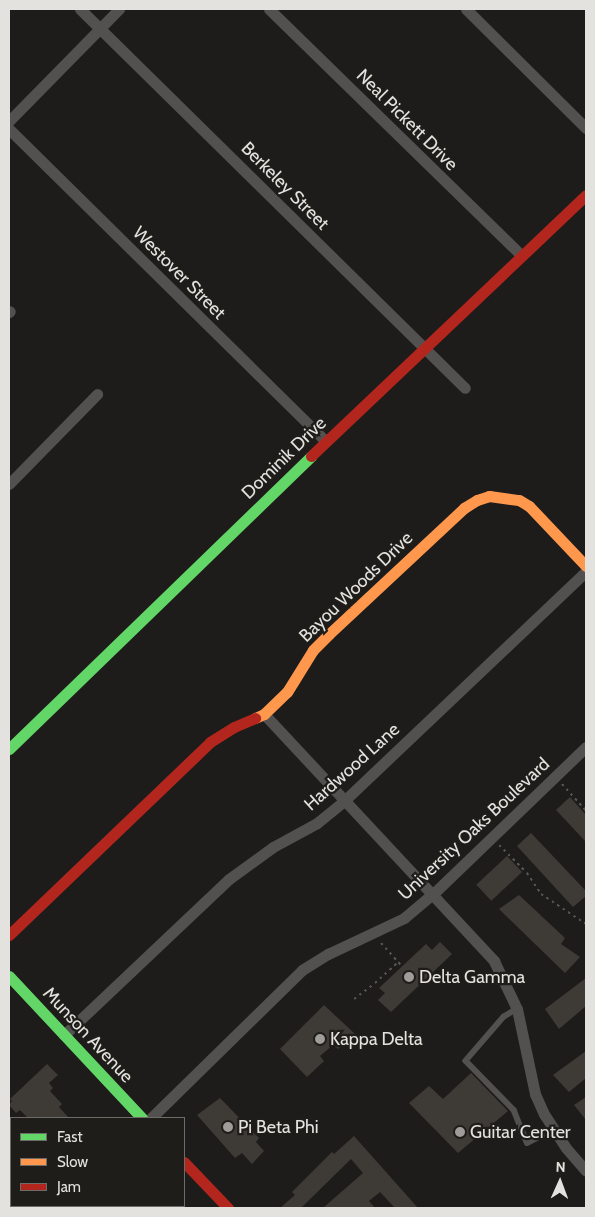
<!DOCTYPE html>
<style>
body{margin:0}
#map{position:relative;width:595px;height:1217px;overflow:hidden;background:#1e1c1a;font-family:Cabin,sans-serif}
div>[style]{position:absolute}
.building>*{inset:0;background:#3e3b36;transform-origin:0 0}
.path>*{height:2px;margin-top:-1px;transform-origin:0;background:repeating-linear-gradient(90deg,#575655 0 2.5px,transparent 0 6.5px)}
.lane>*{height:5.5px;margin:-2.75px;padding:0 2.75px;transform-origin:2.75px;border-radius:2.75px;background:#52514f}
.street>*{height:11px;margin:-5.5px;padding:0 5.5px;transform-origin:5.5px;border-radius:5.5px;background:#52514f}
.fast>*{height:11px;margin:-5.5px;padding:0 5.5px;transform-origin:5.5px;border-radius:5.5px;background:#63d668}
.slow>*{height:11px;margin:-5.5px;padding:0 5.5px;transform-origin:5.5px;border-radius:5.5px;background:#ff974d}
.jam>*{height:11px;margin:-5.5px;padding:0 5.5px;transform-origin:5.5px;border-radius:5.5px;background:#b3261e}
.dots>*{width:14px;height:14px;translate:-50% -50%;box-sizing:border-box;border:2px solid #1f1d19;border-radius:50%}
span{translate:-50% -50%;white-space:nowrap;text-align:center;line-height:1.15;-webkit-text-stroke:4.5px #1f1d19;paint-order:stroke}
.street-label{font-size:18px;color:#e3e2df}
.poi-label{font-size:18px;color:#e3e2df}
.left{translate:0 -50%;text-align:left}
.frame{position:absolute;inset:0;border:10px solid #e3e2df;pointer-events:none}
.legend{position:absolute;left:10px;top:1117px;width:175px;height:90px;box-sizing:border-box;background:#1f1d19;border:1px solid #6d6c68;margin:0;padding:6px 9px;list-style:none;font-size:15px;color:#e3e2df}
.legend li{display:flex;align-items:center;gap:10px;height:25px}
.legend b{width:25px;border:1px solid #6d6c68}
.north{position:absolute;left:535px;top:1157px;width:50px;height:50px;-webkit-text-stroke:4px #1f1d19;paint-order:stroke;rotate:2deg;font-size:14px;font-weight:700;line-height:20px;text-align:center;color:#e3e2df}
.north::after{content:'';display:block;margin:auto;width:18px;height:22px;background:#e3e2df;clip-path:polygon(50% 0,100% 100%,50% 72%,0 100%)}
</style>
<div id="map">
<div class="building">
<div style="clip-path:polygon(570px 797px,586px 815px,586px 842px,556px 810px)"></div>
<div style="clip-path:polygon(531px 833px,586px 891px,586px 896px,573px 907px,517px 846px)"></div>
<div style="left:507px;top:856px;width:22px;height:42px;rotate:47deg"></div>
<div style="clip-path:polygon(519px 895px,565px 938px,561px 944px,580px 957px,565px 973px,499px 909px)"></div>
<div style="clip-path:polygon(440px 942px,452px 954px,391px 1012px,378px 1000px,385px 993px,379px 988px,426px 944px,432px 950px)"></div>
<div style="clip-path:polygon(586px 978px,586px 1006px,559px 1029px,545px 1009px)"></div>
<div style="clip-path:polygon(324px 1005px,355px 1034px,338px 1049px,333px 1045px,320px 1056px,324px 1061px,307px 1077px,280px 1049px)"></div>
<div style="clip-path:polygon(586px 1051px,586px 1078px,569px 1092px,553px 1075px)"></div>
<div style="clip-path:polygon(47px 1064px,58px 1075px,49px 1083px,53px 1088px,50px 1091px,62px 1104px,59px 1107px,69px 1118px,28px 1118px,20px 1110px,16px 1113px,9px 1105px,12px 1101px,10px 1099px)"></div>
<div style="clip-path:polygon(471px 1073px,508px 1111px,458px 1153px,409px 1103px,429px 1086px,443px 1099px)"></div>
<div style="clip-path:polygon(586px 1097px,586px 1120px,574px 1105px)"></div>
<div style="clip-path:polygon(220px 1098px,259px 1138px,256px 1142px,264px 1151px,252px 1164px,242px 1153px,235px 1158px,197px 1115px)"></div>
<div style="clip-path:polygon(354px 1136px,418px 1208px,395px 1208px,380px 1192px,369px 1201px,375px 1208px,323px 1208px,363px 1173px,351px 1159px,301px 1208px,280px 1208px,295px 1195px,292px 1192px,332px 1152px,334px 1154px)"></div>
</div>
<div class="path">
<div style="left:562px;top:784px;width:36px;rotate:48deg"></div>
<div style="left:499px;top:845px;width:40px;rotate:45deg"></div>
<div style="left:527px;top:873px;width:25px;rotate:56deg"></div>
<div style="left:541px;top:894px;width:54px;rotate:33.7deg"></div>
<div style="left:381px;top:943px;width:31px;rotate:48deg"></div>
<div style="left:354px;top:999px;width:26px;rotate:-37deg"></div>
<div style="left:375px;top:983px;width:31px;rotate:-42deg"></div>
</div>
<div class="lane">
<div style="left:517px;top:1009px;width:15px;rotate:148deg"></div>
<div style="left:504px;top:1017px;width:58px;rotate:130.8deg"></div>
<div style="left:466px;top:1061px;width:69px;rotate:45.6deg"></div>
<div style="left:514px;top:1110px;width:35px;rotate:68deg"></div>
<div style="left:527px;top:1143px;width:28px;rotate:-27deg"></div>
</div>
<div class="street">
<div style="left:80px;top:9px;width:540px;rotate:44.55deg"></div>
<div style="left:269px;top:9px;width:352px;rotate:44.3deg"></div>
<div style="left:466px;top:9px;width:169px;rotate:44.8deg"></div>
<div style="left:9px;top:121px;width:157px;rotate:-45.5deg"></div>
<div style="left:9px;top:129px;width:445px;rotate:44.6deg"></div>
<div style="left:9px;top:312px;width:1px;rotate:-45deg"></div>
<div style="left:9px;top:484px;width:126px;rotate:-45.6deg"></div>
<div style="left:264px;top:714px;width:338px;rotate:47deg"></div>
<div style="left:494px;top:961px;width:53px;rotate:64.4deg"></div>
<div style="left:517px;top:1009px;width:87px;rotate:78deg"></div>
<div style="left:535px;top:1094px;width:22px;rotate:66deg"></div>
<div style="left:544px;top:1114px;width:40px;rotate:57.1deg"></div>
<div style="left:566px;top:1148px;width:30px;rotate:49deg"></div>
<div style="left:64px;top:1035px;width:227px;rotate:-43.4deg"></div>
<div style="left:229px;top:879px;width:54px;rotate:-36deg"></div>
<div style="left:273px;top:847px;width:50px;rotate:-28.6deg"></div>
<div style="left:317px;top:823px;width:36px;rotate:-39deg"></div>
<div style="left:345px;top:800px;width:332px;rotate:-43.5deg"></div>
<div style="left:151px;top:1118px;width:211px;rotate:-44.4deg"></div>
<div style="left:302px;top:970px;width:31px;rotate:-32deg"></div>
<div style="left:328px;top:954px;width:84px;rotate:-25.3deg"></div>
<div style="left:404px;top:918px;width:38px;rotate:-40deg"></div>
<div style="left:433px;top:894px;width:212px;rotate:-43.9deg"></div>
<div style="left:9px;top:1156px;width:4px;rotate:56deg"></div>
<div style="left:53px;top:1208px;width:3px;rotate:-45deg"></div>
</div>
<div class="fast">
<div style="left:9px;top:749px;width:421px;rotate:-44.1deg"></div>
<div style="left:9px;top:976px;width:195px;rotate:46.9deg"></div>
</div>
<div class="slow">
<div style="left:255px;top:718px;width:10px;rotate:-24deg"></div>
<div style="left:264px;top:714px;width:32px;rotate:-44deg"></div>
<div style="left:287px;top:692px;width:49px;rotate:-58.2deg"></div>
<div style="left:313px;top:650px;width:23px;rotate:-45deg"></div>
<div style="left:329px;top:634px;width:185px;rotate:-43deg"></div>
<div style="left:464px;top:508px;width:15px;rotate:-32deg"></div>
<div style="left:477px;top:500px;width:13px;rotate:-18deg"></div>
<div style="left:489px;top:496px;width:30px;rotate:8deg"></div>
<div style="left:519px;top:500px;width:12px;rotate:31deg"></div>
<div style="left:529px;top:506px;width:83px;rotate:46.5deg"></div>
</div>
<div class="jam">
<div style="left:311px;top:456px;width:379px;rotate:-43.5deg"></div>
<div style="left:9px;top:935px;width:279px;rotate:-43.8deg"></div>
<div style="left:210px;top:742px;width:28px;rotate:-32deg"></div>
<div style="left:234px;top:727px;width:23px;rotate:-23deg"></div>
<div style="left:184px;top:1162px;width:64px;rotate:46.3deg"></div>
</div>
<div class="dots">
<div style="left:409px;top:977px;background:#9e9d9a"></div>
<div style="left:320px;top:1039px;background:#9e9d9a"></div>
<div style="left:228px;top:1127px;background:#9e9d9a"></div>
<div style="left:460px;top:1132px;background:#9e9d9a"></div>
</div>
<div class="street-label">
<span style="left:407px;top:120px;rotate:45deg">Neal Pickett Drive</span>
<span style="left:285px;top:186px;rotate:45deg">Berkeley Street</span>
<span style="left:179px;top:273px;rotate:45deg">Westover Street</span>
<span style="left:284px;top:458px;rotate:-44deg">Dominik Drive</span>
<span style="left:356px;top:587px;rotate:-44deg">Bayou Woods Drive</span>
<span style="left:352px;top:767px;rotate:-42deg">Hardwood Lane</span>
<span style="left:474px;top:829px;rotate:-43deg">University Oaks Boulevard</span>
<span style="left:88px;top:1035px;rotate:47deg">Munson Avenue</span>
</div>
<div class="poi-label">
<span class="left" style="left:419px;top:977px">Delta Gamma</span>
<span class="left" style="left:330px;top:1039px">Kappa Delta</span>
<span class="left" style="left:238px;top:1127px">Pi Beta Phi</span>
<span class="left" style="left:470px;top:1132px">Guitar Center</span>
</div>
<div class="frame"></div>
<ul class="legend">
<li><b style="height:6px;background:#63d668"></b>Fast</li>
<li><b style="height:6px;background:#ff974d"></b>Slow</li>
<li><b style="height:6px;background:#b3261e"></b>Jam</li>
</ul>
<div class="north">N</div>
</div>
